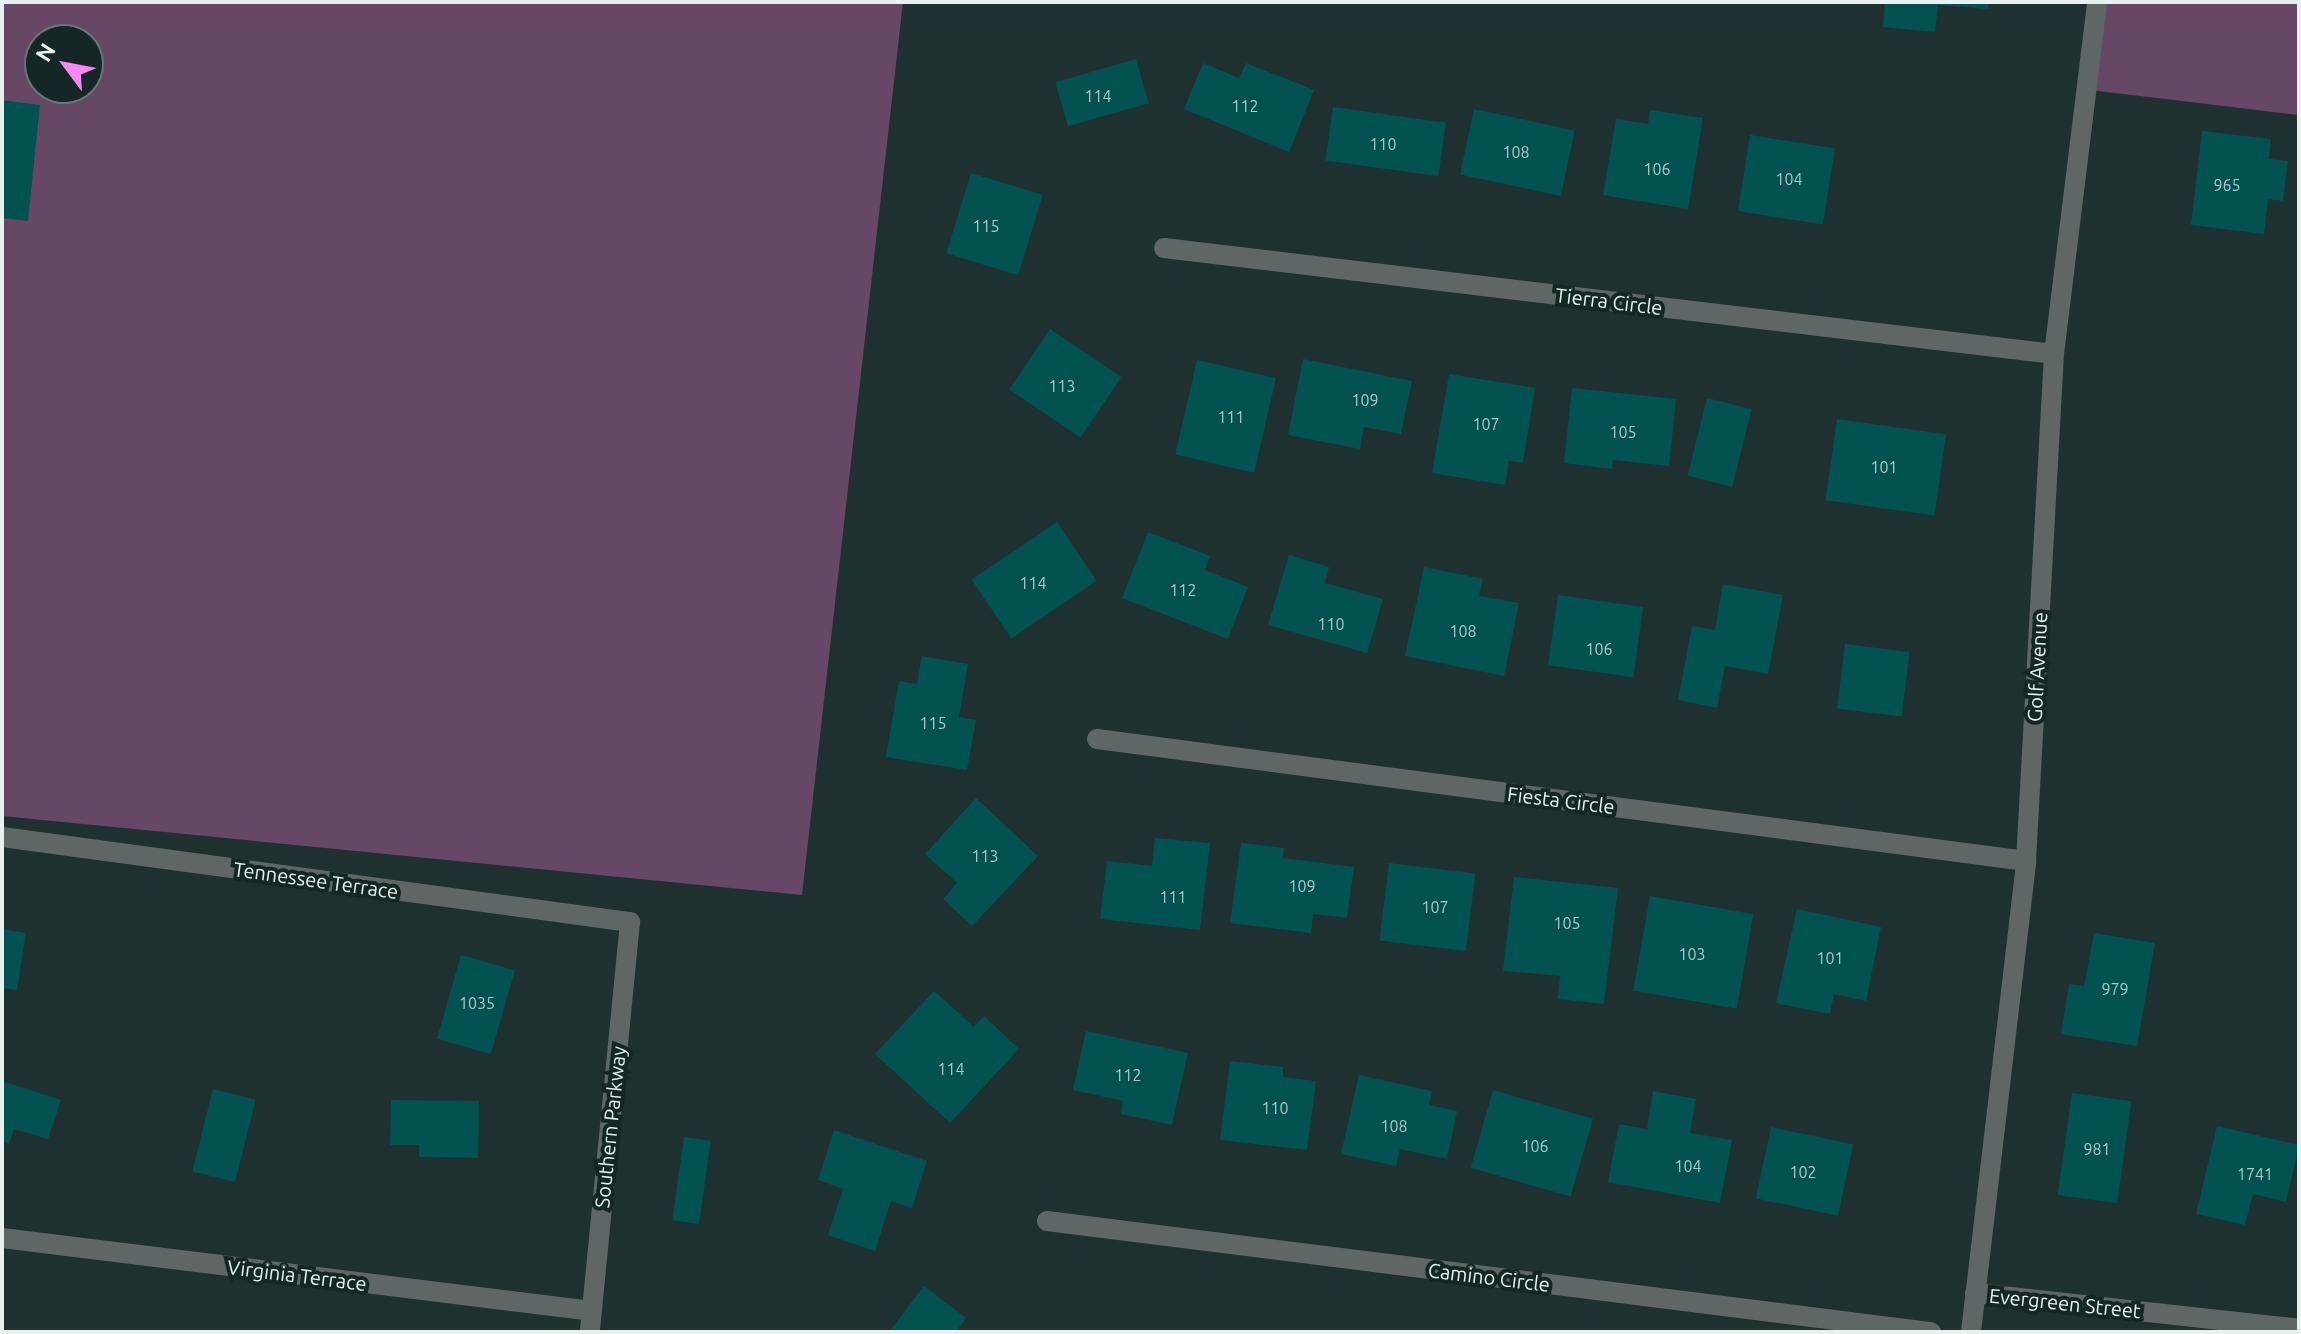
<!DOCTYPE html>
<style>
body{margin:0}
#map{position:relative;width:2301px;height:1334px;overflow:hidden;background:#1e3030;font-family:Ubuntu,sans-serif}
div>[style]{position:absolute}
.green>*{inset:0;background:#674766}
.building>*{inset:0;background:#035252;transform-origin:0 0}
.minor>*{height:20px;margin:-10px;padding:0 10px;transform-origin:10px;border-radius:10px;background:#5e6666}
.tertiary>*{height:20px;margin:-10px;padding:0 10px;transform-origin:10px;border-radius:10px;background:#5e6666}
span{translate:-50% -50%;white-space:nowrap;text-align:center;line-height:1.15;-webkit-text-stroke:8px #142626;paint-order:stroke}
.number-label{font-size:16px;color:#adc9c8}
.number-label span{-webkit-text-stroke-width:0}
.street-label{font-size:20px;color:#e6f1f0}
.frame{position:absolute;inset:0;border:4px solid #e6f1f0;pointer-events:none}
.north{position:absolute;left:24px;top:24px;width:80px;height:80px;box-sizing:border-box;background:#142626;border:2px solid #687777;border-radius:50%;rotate:302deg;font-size:22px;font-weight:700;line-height:32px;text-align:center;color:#e6f1f0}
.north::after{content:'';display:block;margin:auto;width:28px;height:36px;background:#f389f1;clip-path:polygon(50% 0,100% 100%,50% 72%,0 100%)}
</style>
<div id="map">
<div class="green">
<div style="clip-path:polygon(evenodd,2px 2px,903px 2px,802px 895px,2px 816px,2px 2px,40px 40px,88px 40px,88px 88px,40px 88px,40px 40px)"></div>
<div style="clip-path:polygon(2097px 2px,2299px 2px,2299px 115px,2090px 90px)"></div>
</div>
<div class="building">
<div style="clip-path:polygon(1885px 2px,1989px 2px,1988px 9px,1938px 5px,1935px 32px,1883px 27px)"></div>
<div style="left:1136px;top:59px;width:46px;height:84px;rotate:74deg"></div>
<div style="clip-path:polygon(1203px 63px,1239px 78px,1246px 63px,1314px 90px,1289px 152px,1184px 109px)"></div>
<div style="clip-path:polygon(2px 100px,40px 105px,28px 221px,2px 218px)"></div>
<div style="left:1333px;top:107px;width:114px;height:54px;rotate:8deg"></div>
<div style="left:1474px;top:109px;width:103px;height:67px;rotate:12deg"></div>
<div style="clip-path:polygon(1650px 110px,1703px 118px,1688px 209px,1603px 195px,1616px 119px,1648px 124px)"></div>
<div style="clip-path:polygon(2202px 131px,2271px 139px,2269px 159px,2288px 161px,2283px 201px,2268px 199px,2264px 234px,2191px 225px)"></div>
<div style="left:1750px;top:135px;width:86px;height:77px;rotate:9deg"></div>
<div style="left:971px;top:173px;width:75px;height:84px;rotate:17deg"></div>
<div style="left:1050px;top:329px;width:86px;height:73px;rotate:34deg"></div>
<div style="clip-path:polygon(1303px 359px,1412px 381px,1401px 434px,1364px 427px,1360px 449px,1288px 435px)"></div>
<div style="left:1197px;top:360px;width:81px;height:97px;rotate:13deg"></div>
<div style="clip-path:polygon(1449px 374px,1535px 388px,1523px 463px,1509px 461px,1505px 485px,1432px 473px)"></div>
<div style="clip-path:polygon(1572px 388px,1676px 399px,1669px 466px,1613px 460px,1612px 469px,1564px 463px)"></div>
<div style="left:1707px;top:398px;width:46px;height:80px;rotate:14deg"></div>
<div style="left:1837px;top:419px;width:110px;height:82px;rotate:8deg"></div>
<div style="left:1057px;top:522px;width:71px;height:103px;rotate:56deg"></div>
<div style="clip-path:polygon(1148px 532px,1210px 556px,1205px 570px,1248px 587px,1228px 639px,1122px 598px)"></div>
<div style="clip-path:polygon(1289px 555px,1329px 567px,1325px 583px,1383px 599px,1367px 653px,1268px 625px)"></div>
<div style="clip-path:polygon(1424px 567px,1483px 579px,1479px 596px,1519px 603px,1504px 676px,1405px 656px)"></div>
<div style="clip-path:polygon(1723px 584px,1783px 595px,1768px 674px,1725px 666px,1717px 708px,1678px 700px,1692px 626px,1715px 630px)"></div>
<div style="left:1558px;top:595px;width:86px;height:71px;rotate:8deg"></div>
<div style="left:1845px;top:644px;width:65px;height:65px;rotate:7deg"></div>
<div style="clip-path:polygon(922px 656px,968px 664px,959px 717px,976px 720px,967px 770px,886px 757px,899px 681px,917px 684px)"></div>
<div style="clip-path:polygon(976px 798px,1038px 856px,972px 926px,943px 899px,957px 883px,925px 854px)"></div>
<div style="clip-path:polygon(1155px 838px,1210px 843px,1200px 930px,1100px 919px,1107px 861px,1152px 866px)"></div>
<div style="clip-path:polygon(1241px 843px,1284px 848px,1283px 858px,1354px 867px,1347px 918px,1313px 914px,1311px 933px,1230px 923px)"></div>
<div style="left:1389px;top:863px;width:87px;height:78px;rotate:7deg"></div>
<div style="clip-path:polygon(1514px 877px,1618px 888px,1604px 1004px,1558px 999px,1560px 976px,1503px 971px)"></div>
<div style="left:1650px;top:896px;width:105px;height:96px;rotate:10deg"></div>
<div style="clip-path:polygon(1797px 909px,1881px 927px,1866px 1001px,1834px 994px,1830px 1014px,1776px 1003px)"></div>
<div style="clip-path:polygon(2px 929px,26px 933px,17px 990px,2px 988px)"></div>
<div style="clip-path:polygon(2094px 933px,2155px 943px,2137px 1046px,2061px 1034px,2069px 984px,2084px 986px)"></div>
<div style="left:461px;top:955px;width:56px;height:87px;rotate:16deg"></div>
<div style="clip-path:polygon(934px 991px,974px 1027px,984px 1016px,1019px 1049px,950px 1123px,875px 1054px)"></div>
<div style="clip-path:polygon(1086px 1031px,1188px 1053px,1172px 1125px,1121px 1114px,1123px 1101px,1073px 1090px)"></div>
<div style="clip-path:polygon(1230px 1061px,1283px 1067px,1283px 1077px,1316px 1081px,1307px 1150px,1220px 1140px)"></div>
<div style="clip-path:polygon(1359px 1075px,1432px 1091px,1429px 1105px,1457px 1111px,1447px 1159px,1400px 1149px,1396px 1166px,1341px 1154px)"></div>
<div style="clip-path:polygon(2px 1081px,61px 1100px,48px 1139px,14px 1129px,9px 1144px,2px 1141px)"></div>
<div style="left:213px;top:1089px;width:44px;height:85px;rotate:14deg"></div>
<div style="left:1493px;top:1090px;width:104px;height:81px;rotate:16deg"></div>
<div style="clip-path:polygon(1653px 1091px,1696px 1099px,1690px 1133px,1732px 1140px,1720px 1203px,1608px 1182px,1619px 1124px,1647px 1129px)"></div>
<div style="left:2072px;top:1093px;width:60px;height:103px;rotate:8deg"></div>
<div style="clip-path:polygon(391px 1100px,479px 1101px,478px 1158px,419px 1157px,419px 1145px,390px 1145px)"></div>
<div style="clip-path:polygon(2217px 1126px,2299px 1145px,2286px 1202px,2253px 1194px,2245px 1225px,2196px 1214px)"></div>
<div style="left:1771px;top:1127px;width:84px;height:73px;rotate:12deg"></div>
<div style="clip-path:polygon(834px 1130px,927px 1161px,912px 1208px,891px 1201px,875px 1251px,828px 1235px,843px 1189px,818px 1180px)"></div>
<div style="left:684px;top:1137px;width:27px;height:84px;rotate:8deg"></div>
<div style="clip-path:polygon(924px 1286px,966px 1318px,956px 1332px,889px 1332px)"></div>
</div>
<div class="minor">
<div style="left:1164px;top:248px;width:896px;rotate:6.79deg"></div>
<div style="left:1097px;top:739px;width:937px;rotate:7.48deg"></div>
<div style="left:2px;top:837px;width:634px;rotate:7.71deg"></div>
<div style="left:630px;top:922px;width:412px;rotate:95.6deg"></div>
<div style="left:1047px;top:1221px;width:891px;rotate:7.16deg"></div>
<div style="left:2px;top:1238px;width:594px;rotate:7.05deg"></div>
<div style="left:1975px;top:1293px;width:326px;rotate:6.3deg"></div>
</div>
<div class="tertiary">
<div style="left:1971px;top:1332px;width:474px;rotate:-83.3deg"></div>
<div style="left:2026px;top:861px;width:508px;rotate:-86.84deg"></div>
<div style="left:2054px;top:354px;width:355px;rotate:-83deg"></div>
</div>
<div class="number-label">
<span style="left:1098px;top:96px">114</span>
<span style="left:1245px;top:106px">112</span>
<span style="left:1383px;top:144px">110</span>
<span style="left:1516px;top:152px">108</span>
<span style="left:1657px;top:169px">106</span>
<span style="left:1789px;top:179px">104</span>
<span style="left:2227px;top:185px">965</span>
<span style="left:986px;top:226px">115</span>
<span style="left:1062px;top:386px">113</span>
<span style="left:1365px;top:400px">109</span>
<span style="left:1231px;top:417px">111</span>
<span style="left:1486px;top:424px">107</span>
<span style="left:1623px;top:432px">105</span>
<span style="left:1884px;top:467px">101</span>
<span style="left:1033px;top:583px">114</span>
<span style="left:1183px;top:590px">112</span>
<span style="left:1331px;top:624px">110</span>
<span style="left:1463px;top:631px">108</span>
<span style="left:1599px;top:649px">106</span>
<span style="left:933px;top:723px">115</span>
<span style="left:985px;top:856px">113</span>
<span style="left:1302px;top:886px">109</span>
<span style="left:1173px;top:897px">111</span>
<span style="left:1435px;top:907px">107</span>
<span style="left:1567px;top:923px">105</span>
<span style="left:1692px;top:954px">103</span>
<span style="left:1830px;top:958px">101</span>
<span style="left:2115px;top:989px">979</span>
<span style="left:477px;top:1003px">1035</span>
<span style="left:951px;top:1069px">114</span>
<span style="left:1128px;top:1075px">112</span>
<span style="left:1275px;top:1108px">110</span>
<span style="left:1394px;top:1126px">108</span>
<span style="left:1535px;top:1146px">106</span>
<span style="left:2097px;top:1149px">981</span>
<span style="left:1688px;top:1166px">104</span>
<span style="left:1803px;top:1172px">102</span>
<span style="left:2255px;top:1174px">1741</span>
</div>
<div class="street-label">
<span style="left:1609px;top:301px;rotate:7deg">Tierra Circle</span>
<span style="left:2037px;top:667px;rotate:-87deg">Golf Avenue</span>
<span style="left:1561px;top:800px;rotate:7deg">Fiesta Circle</span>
<span style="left:316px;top:880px;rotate:8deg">Tennessee Terrace</span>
<span style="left:610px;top:1127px;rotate:-84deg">Southern Parkway</span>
<span style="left:297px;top:1275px;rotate:7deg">Virginia Terrace</span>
<span style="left:1489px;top:1277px;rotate:7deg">Camino Circle</span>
<span style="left:2065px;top:1303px;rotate:6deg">Evergreen Street</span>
</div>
<div class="frame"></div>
<div class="north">N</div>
</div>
